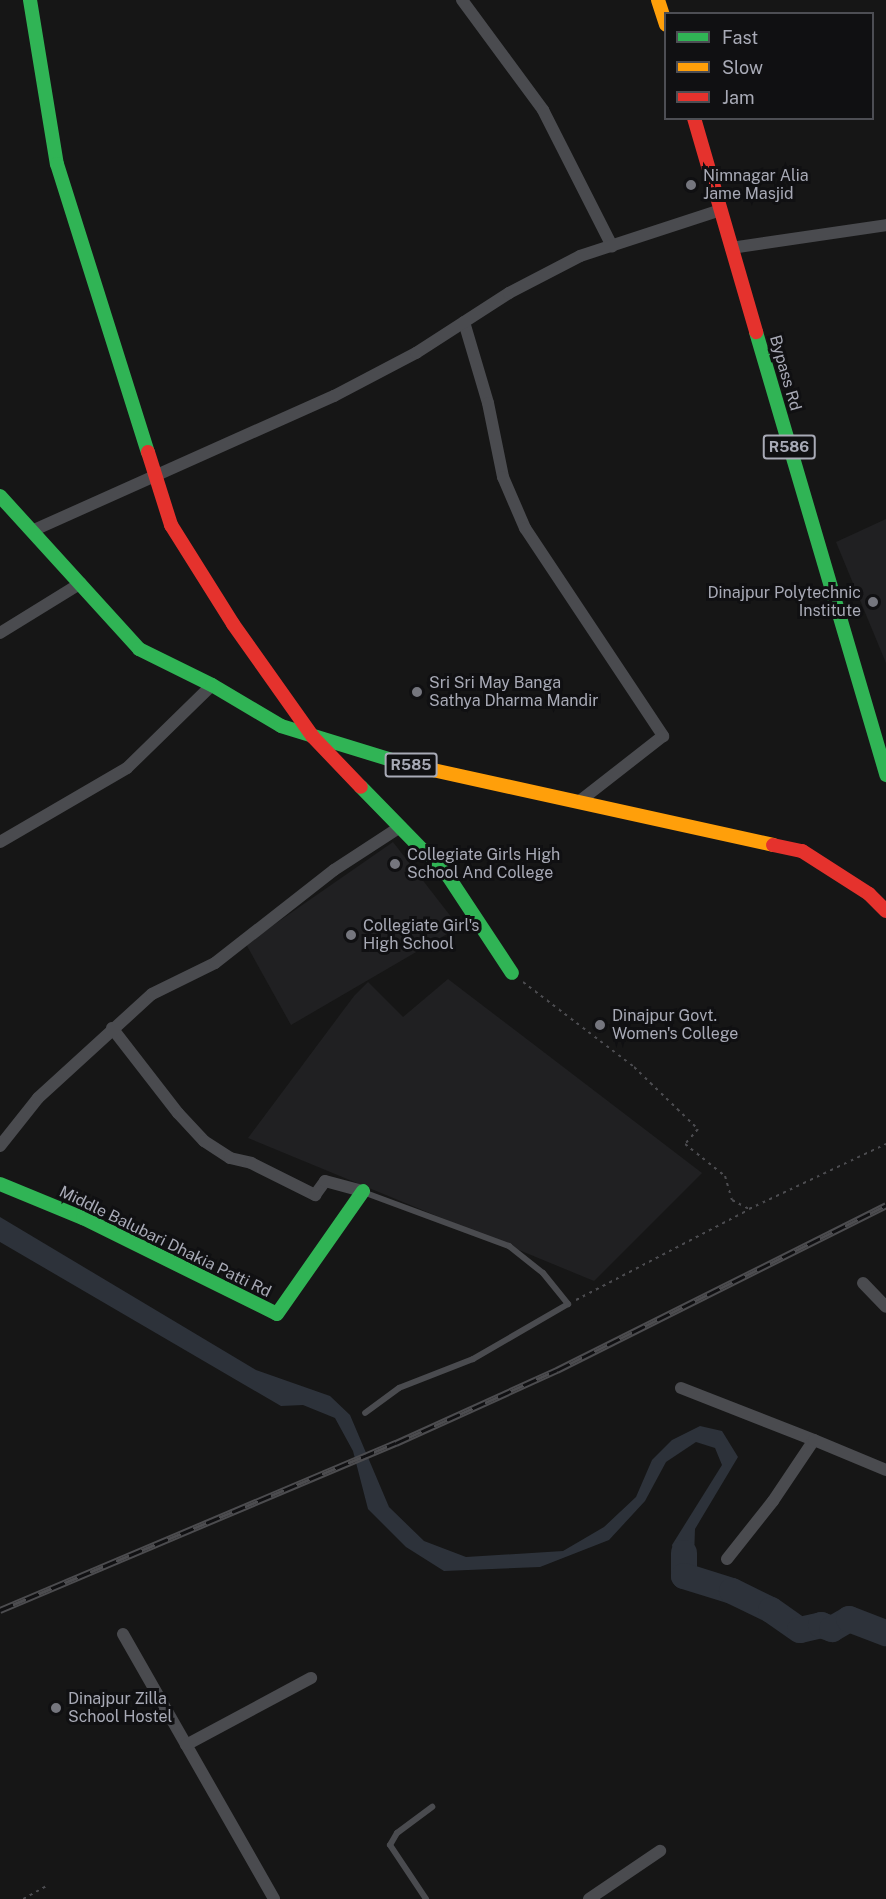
<!DOCTYPE html>
<style>
body{margin:0}
#map{position:relative;width:886px;height:1899px;overflow:hidden;background:#161616;font-family:"Public Sans",sans-serif}
div>[style]{position:absolute}
.built>*{inset:0;background:#202022}
.water>*{inset:0;background:#2d323a}
.river>*{height:26px;margin:-13px;padding:0 13px;transform-origin:13px;border-radius:13px;background:#2d323a}
.path>*{height:2px;margin-top:-1px;transform-origin:0;background:repeating-linear-gradient(90deg,#4c4c50 0 3px,transparent 0 7.5px)}
.lane>*{height:6px;margin:-3px;padding:0 3px;transform-origin:3px;border-radius:3px;background:#4a4b4f}
.street>*{height:12px;margin:-6px;padding:0 6px;transform-origin:6px;border-radius:6px;background:#4a4b4f}
.fast>*{height:14px;margin:-7px;padding:0 7px;transform-origin:7px;border-radius:7px;background:#30b455}
.slow>*{height:14px;margin:-7px;padding:0 7px;transform-origin:7px;border-radius:7px;background:#ff9f0a}
.jam>*{height:14px;margin:-7px;padding:0 7px;transform-origin:7px;border-radius:7px;background:#e5322d}
.rail>*{height:7px;margin-top:-3.5px;transform-origin:0;background:repeating-linear-gradient(90deg,#101012 0 14px,#4c4c4f 0 28px);box-sizing:border-box;border-block:2px solid #4c4c4f}
.dots>*{width:16px;height:16px;translate:-50% -50%;box-sizing:border-box;border:3px solid #101012;border-radius:50%}
span{translate:-50% -50%;white-space:nowrap;text-align:center;line-height:1.15;-webkit-text-stroke:6px #101012;paint-order:stroke}
.shield-label span{padding:2px 4px;background:#101012;border:2px solid;border-radius:4px;-webkit-text-stroke-width:0}
.shield-label{font-size:15px;color:#a8aab6;font-weight:700}
.poi-label{font-size:16px;color:#a8aab6}
.left{translate:0 -50%;text-align:left}
.right{translate:-100% -50%;text-align:right}
.street-label{font-size:16px;color:#a8aab6}
.legend{position:absolute;left:664px;top:12px;width:210px;height:108px;box-sizing:border-box;background:#101012;border:2px solid #4d4e54;margin:0;padding:8px 10px;list-style:none;font-size:18px;color:#a8aab6}
.legend li{display:flex;align-items:center;gap:12px;height:30px}
.legend b{width:30px;border:2px solid #4d4e54}
</style>
<div id="map">
<div class="built">
<div style="clip-path:polygon(886px 519px,886px 663px,836px 542px)"></div>
<div style="clip-path:polygon(393px 842px,459px 927px,291px 1025px,246px 944px)"></div>
<div style="clip-path:polygon(448px 979px,702px 1173px,594px 1281px,248px 1138px,354px 996px,368px 982px,403px 1017px)"></div>
</div>
<div class="water">
<div style="clip-path:polygon(0 1217px,256px 1370px,330px 1396px,350px 1415px,389px 1507px,424px 1541px,466px 1557px,563px 1551px,604px 1527px,636px 1497px,652px 1460px,672px 1440px,700px 1426px,722px 1431px,738px 1457px,695px 1529px,694px 1558px,677px 1574px,672px 1545px,722px 1465px,715px 1448px,696px 1442px,666px 1462px,645px 1501px,609px 1540px,540px 1567px,444px 1571px,406px 1547px,368px 1509px,353px 1451px,335px 1418px,303px 1405px,281px 1406px,0 1242px)"></div>
</div>
<div class="river">
<div style="left:684px;top:1553px;width:23px;rotate:90deg"></div>
<div style="left:684px;top:1576px;width:50px;rotate:17.4deg"></div>
<div style="left:732px;top:1591px;width:43px;rotate:26deg"></div>
<div style="left:771px;top:1610px;width:35px;rotate:35deg"></div>
<div style="left:800px;top:1630px;width:22px;rotate:-13deg"></div>
<div style="left:821px;top:1625px;width:12px;rotate:20deg"></div>
<div style="left:832px;top:1629px;width:20px;rotate:-30deg"></div>
<div style="left:849px;top:1619px;width:40px;rotate:21deg"></div>
</div>
<div class="path">
<div style="left:523px;top:982px;width:140px;rotate:37.4deg"></div>
<div style="left:634px;top:1067px;width:89px;rotate:44.1deg"></div>
<div style="left:698px;top:1129px;width:20px;rotate:131deg"></div>
<div style="left:685px;top:1144px;width:51px;rotate:38.7deg"></div>
<div style="left:725px;top:1176px;width:25px;rotate:74deg"></div>
<div style="left:732px;top:1200px;width:19px;rotate:28deg"></div>
<div style="left:749px;top:1209px;width:152px;rotate:-25.4deg"></div>
<div style="left:576px;top:1300px;width:194px;rotate:-27.6deg"></div>
<div style="left:23px;top:1899px;width:26px;rotate:-29deg"></div>
</div>
<div class="lane">
<div style="left:363px;top:1192px;width:156px;rotate:20.3deg"></div>
<div style="left:509px;top:1246px;width:43px;rotate:38.5deg"></div>
<div style="left:543px;top:1273px;width:40px;rotate:51deg"></div>
<div style="left:568px;top:1304px;width:110px;rotate:149.9deg"></div>
<div style="left:473px;top:1359px;width:79px;rotate:158.6deg"></div>
<div style="left:399px;top:1388px;width:42px;rotate:143.7deg"></div>
<div style="left:426px;top:1899px;width:65px;rotate:-123.7deg"></div>
<div style="left:390px;top:1845px;width:14px;rotate:-60deg"></div>
<div style="left:397px;top:1833px;width:44px;rotate:-36.6deg"></div>
</div>
<div class="street">
<div style="left:462px;top:0;width:137px;rotate:53.6deg"></div>
<div style="left:543px;top:110px;width:153px;rotate:63.1deg"></div>
<div style="left:731px;top:248px;width:157px;rotate:-8.4deg"></div>
<div style="left:464px;top:322px;width:84px;rotate:73.5deg"></div>
<div style="left:488px;top:403px;width:76px;rotate:78.5deg"></div>
<div style="left:503px;top:477px;width:56px;rotate:66.7deg"></div>
<div style="left:525px;top:528px;width:250px;rotate:56.4deg"></div>
<div style="left:663px;top:736px;width:104px;rotate:142deg"></div>
<div style="left:34px;top:530px;width:329px;rotate:-24.1deg"></div>
<div style="left:334px;top:396px;width:93px;rotate:-27.7deg"></div>
<div style="left:416px;top:353px;width:111px;rotate:-32.8deg"></div>
<div style="left:509px;top:293px;width:80px;rotate:-27.5deg"></div>
<div style="left:580px;top:256px;width:148px;rotate:-18.1deg"></div>
<div style="left:0;top:633px;width:95px;rotate:-31.7deg"></div>
<div style="left:0;top:842px;width:147px;rotate:-30.2deg"></div>
<div style="left:127px;top:768px;width:119px;rotate:-44.3deg"></div>
<div style="left:112px;top:1028px;width:108px;rotate:52.2deg"></div>
<div style="left:178px;top:1113px;width:38px;rotate:47deg"></div>
<div style="left:204px;top:1141px;width:31px;rotate:33deg"></div>
<div style="left:230px;top:1158px;width:22px;rotate:13deg"></div>
<div style="left:251px;top:1163px;width:72px;rotate:26.6deg"></div>
<div style="left:315px;top:1195px;width:17px;rotate:-54deg"></div>
<div style="left:325px;top:1181px;width:39px;rotate:15deg"></div>
<div style="left:0;top:1146px;width:61px;rotate:-51.6deg"></div>
<div style="left:38px;top:1098px;width:154px;rotate:-42.4deg"></div>
<div style="left:152px;top:994px;width:70px;rotate:-26.2deg"></div>
<div style="left:215px;top:963px;width:151px;rotate:-38deg"></div>
<div style="left:334px;top:870px;width:79px;rotate:-33.1deg"></div>
<div style="left:863px;top:1283px;width:33px;rotate:46deg"></div>
<div style="left:681px;top:1388px;width:143px;rotate:21.4deg"></div>
<div style="left:727px;top:1559px;width:74px;rotate:-51.6deg"></div>
<div style="left:773px;top:1501px;width:73px;rotate:-56.1deg"></div>
<div style="left:814px;top:1440px;width:78px;rotate:22.6deg"></div>
<div style="left:123px;top:1634px;width:305px;rotate:60.3deg"></div>
<div style="left:186px;top:1745px;width:142px;rotate:-28.2deg"></div>
<div style="left:589px;top:1899px;width:86px;rotate:-34.1deg"></div>
</div>
<div class="fast">
<div style="left:30px;top:0;width:166px;rotate:80.7deg"></div>
<div style="left:57px;top:164px;width:302px;rotate:72.5deg"></div>
<div style="left:756px;top:332px;width:462px;rotate:73.6deg"></div>
<div style="left:0;top:496px;width:207px;rotate:47.7deg"></div>
<div style="left:139px;top:649px;width:81px;rotate:26.3deg"></div>
<div style="left:212px;top:685px;width:80px;rotate:30.7deg"></div>
<div style="left:281px;top:726px;width:126px;rotate:17.1deg"></div>
<div style="left:361px;top:787px;width:124px;rotate:45.7deg"></div>
<div style="left:448px;top:876px;width:116px;rotate:56.6deg"></div>
<div style="left:0;top:1184px;width:90px;rotate:22.3deg"></div>
<div style="left:83px;top:1218px;width:216px;rotate:26.3deg"></div>
<div style="left:277px;top:1314px;width:150px;rotate:-55deg"></div>
</div>
<div class="slow">
<div style="left:658px;top:0;width:26px;rotate:72deg"></div>
<div style="left:401px;top:763px;width:381px;rotate:12.4deg"></div>
</div>
<div class="jam">
<div style="left:694px;top:118px;width:223px;rotate:73.8deg"></div>
<div style="left:148px;top:452px;width:77px;rotate:72.5deg"></div>
<div style="left:171px;top:525px;width:117px;rotate:57.9deg"></div>
<div style="left:233px;top:624px;width:138px;rotate:54.7deg"></div>
<div style="left:313px;top:737px;width:69px;rotate:46.2deg"></div>
<div style="left:773px;top:845px;width:30px;rotate:12deg"></div>
<div style="left:802px;top:851px;width:80px;rotate:32.7deg"></div>
<div style="left:869px;top:894px;width:24px;rotate:45deg"></div>
</div>
<div class="rail">
<div style="left:0;top:1610px;width:430px;rotate:-22.9deg"></div>
<div style="left:396px;top:1443px;width:177px;rotate:-24.4deg"></div>
<div style="left:557px;top:1370px;width:368px;rotate:-26.6deg"></div>
</div>
<div class="dots">
<div style="left:691px;top:185px;background:#75767e"></div>
<div style="left:873px;top:602px;background:#75767e"></div>
<div style="left:417px;top:692px;background:#75767e"></div>
<div style="left:395px;top:864px;background:#75767e"></div>
<div style="left:351px;top:935px;background:#75767e"></div>
<div style="left:600px;top:1025px;background:#75767e"></div>
<div style="left:56px;top:1708px;background:#75767e"></div>
</div>
<div class="shield-label">
<span style="left:789px;top:447px">R586</span>
<span style="left:411px;top:765px">R585</span>
</div>
<div class="poi-label">
<span class="left" style="left:703px;top:185px">Nimnagar Alia<br>Jame Masjid</span>
<span class="right" style="left:861px;top:602px">Dinajpur Polytechnic<br>Institute</span>
<span class="left" style="left:429px;top:692px">Sri Sri May Banga<br>Sathya Dharma Mandir</span>
<span class="left" style="left:407px;top:864px">Collegiate Girls High<br>School And College</span>
<span class="left" style="left:363px;top:935px">Collegiate Girl's<br>High School</span>
<span class="left" style="left:612px;top:1025px">Dinajpur Govt.<br>Women's College</span>
<span class="left" style="left:68px;top:1708px">Dinajpur Zilla<br>School Hostel</span>
</div>
<div class="street-label">
<span style="left:785px;top:373px;rotate:74deg">Bypass Rd</span>
<span style="left:165px;top:1242px;rotate:26deg">Middle Balubari Dhakia Patti Rd</span>
</div>
<ul class="legend">
<li><b style="height:8px;background:#30b455"></b>Fast</li>
<li><b style="height:8px;background:#ff9f0a"></b>Slow</li>
<li><b style="height:8px;background:#e5322d"></b>Jam</li>
</ul>
</div>
